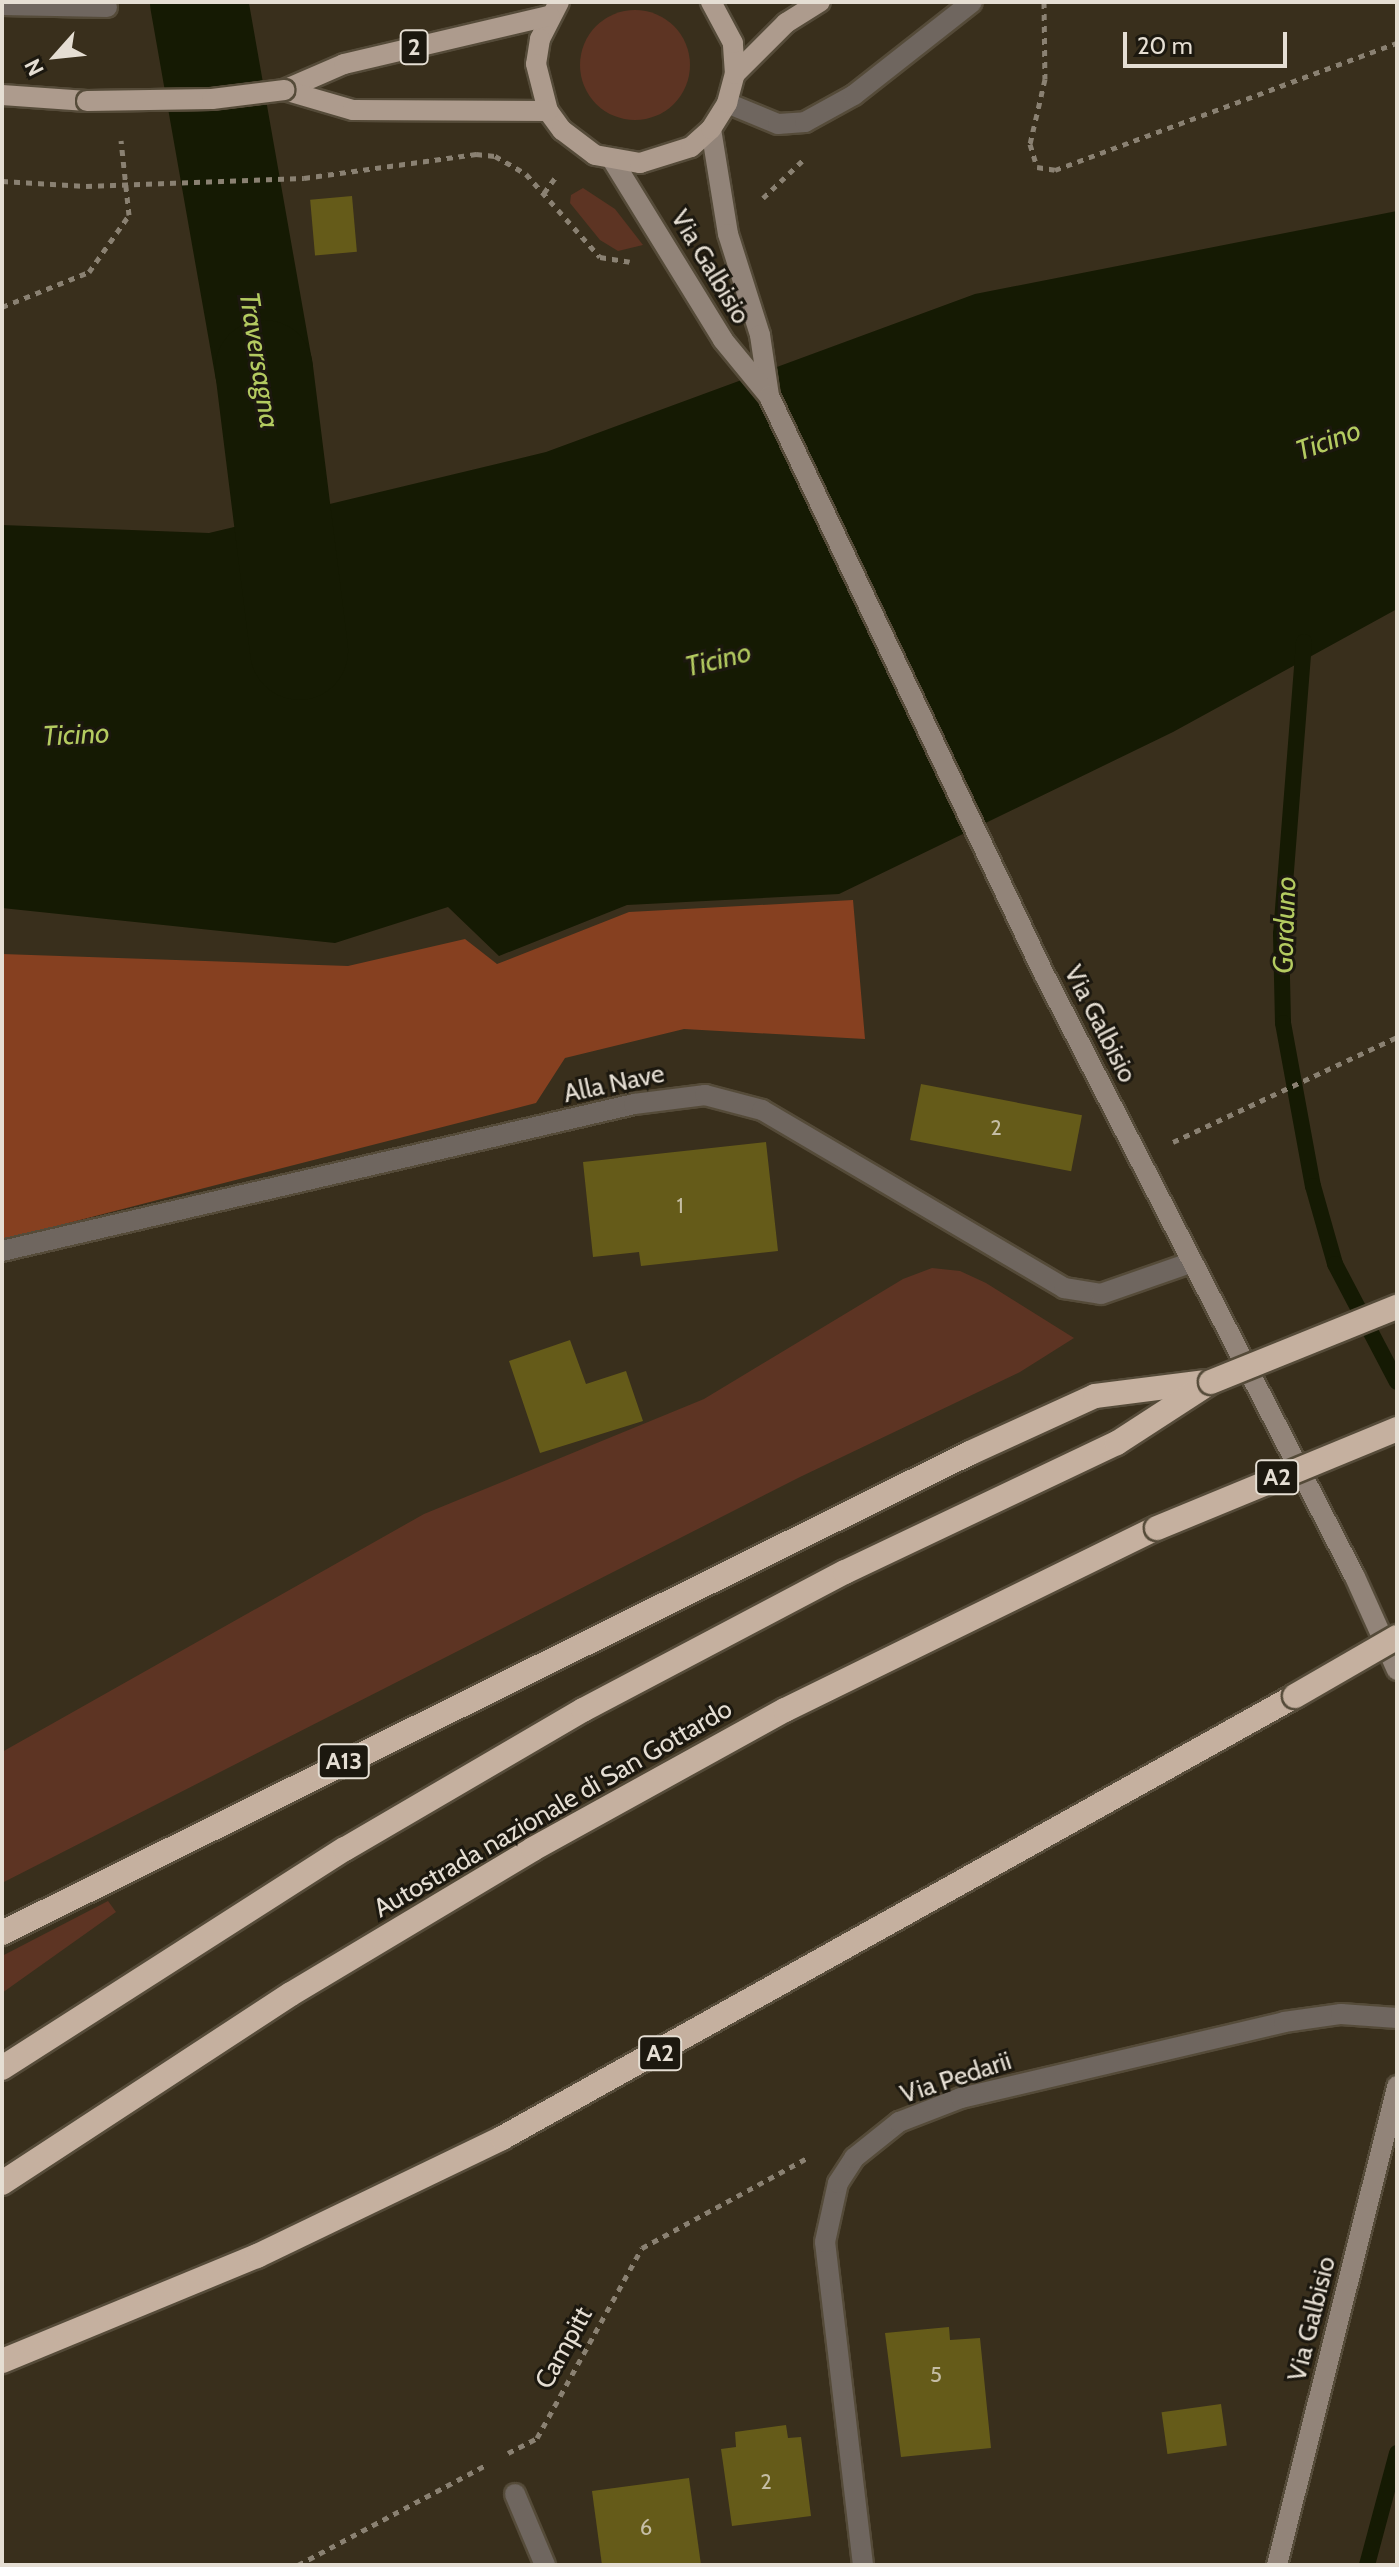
<!DOCTYPE html>
<style>
body{margin:0}
#map{position:relative;width:1399px;height:2567px;overflow:hidden;background:#392f1c;font-family:Cabin,sans-serif}
div>[style]{position:absolute}
.green>*{inset:0;background:#5d3423}
.round{border-radius:50%}
.forest>*{inset:0;background:#864020}
.water>*{inset:0;background:#151a03}
.stream>*{height:16px;margin:-8px;padding:0 8px;transform-origin:8px;border-radius:8px;background:#151a03}
.river>*{height:98px;margin:-49px;padding:0 49px;transform-origin:49px;border-radius:49px;background:#151a03}
.building>*{inset:0;background:#655b19;transform-origin:0 0}
.path>*{height:5px;margin-top:-2.5px;transform-origin:0;background:repeating-linear-gradient(90deg,#8a8172 0 6px,transparent 0 12px)}
.roads{filter:drop-shadow(2px 0 #554b39) drop-shadow(-2px 0 #554b39) drop-shadow(0 2px #554b39) drop-shadow(0 -2px #554b39)}
.service>*{height:20px;margin:-10px;padding:0 10px;transform-origin:10px;border-radius:10px;background:#6f665f}
.minor>*{height:20px;margin:-10px;padding:0 10px;transform-origin:10px;border-radius:10px;background:#6f665f}
.secondary>*{height:20px;margin:-10px;padding:0 10px;transform-origin:10px;border-radius:10px;background:#928479}
.primary>*{height:20px;margin:-10px;padding:0 10px;transform-origin:10px;border-radius:10px;background:#ad9b8d}
.motorway>*{height:24px;margin:-12px;padding:0 12px;transform-origin:12px;border-radius:12px;background:#c5b09f}
.path-bridge>*{height:5px;margin-top:-2.5px;transform-origin:0;background:repeating-linear-gradient(90deg,#8a8172 0 6px,transparent 0 12px)}
.bridges{filter:drop-shadow(2px 0 #554b39) drop-shadow(-2px 0 #554b39) drop-shadow(0 2px #554b39) drop-shadow(0 -2px #554b39)}
.primary-bridge>*{height:20px;margin:-10px;padding:0 10px;transform-origin:10px;border-radius:10px;background:#ad9b8d}
.motorway-bridge>*{height:24px;margin:-12px;padding:0 12px;transform-origin:12px;border-radius:12px;background:#c5b09f}
span{translate:-50% -50%;white-space:nowrap;text-align:center;line-height:1.15;-webkit-text-stroke:6px #1c180f;paint-order:stroke}
.number-label{font-size:22px;color:#c5bda4}
.number-label span{-webkit-text-stroke-width:0}
.shield-label span{padding:2px 6px;background:#1c180f;border:2px solid;border-radius:6px;-webkit-text-stroke-width:0}
.shield-label{font-size:24px;color:#e5ded3;font-weight:700}
.street-label{font-size:26px;color:#e5ded3}
.water-label{font-size:28px;color:#b4cb60;font-style:italic}
.frame{position:absolute;inset:0;border:4px solid #e5ded3;pointer-events:none}
.north{position:absolute;left:16px;top:16px;width:80px;height:80px;-webkit-text-stroke:6px #1c180f;paint-order:stroke;rotate:243deg;font-size:22px;font-weight:700;line-height:32px;text-align:center;color:#e5ded3}
.north::after{content:'';display:block;margin:auto;width:28px;height:36px;background:#e5ded3;clip-path:polygon(50% 0,100% 100%,50% 72%,0 100%)}
.scale{position:absolute;left:1123px;top:32px;width:164px;height:36px;box-sizing:border-box;border:4px solid #e5ded3;border-top:0;padding-left:10px;font-size:24px;line-height:28px;white-space:nowrap;color:#e5ded3;-webkit-text-stroke:6px #1c180f;paint-order:stroke}
</style>
<div id="map">
<div class="green">
<div class="round" style="left:580px;top:10px;width:110px;height:110px"></div>
<div style="clip-path:polygon(583px 188px,615px 209px,643px 245px,618px 251px,600px 240px,570px 203px,571px 195px)"></div>
<div style="clip-path:polygon(932px 1268px,960px 1271px,986px 1283px,1074px 1338px,1020px 1372px,800px 1477px,2px 1883px,2px 1752px,424px 1514px,704px 1399px,903px 1279px)"></div>
<div style="clip-path:polygon(108px 1901px,116px 1912px,2px 1993px,2px 1956px)"></div>
</div>
<div class="forest">
<div style="clip-path:polygon(853px 900px,865px 1039px,684px 1029px,565px 1058px,536px 1103px,2px 1240px,2px 954px,348px 966px,465px 939px,497px 964px,629px 912px)"></div>
</div>
<div class="water">
<div style="clip-path:polygon(1397px 211px,1397px 609px,1173px 732px,839px 894px,627px 905px,499px 956px,448px 907px,335px 943px,2px 908px,2px 525px,209px 533px,546px 452px,975px 294px)"></div>
</div>
<div class="stream">
<div style="left:1304px;top:642px;width:293px;rotate:94.5deg"></div>
<div style="left:1281px;top:934px;width:89px;rotate:88.7deg"></div>
<div style="left:1283px;top:1023px;width:166px;rotate:79.6deg"></div>
<div style="left:1313px;top:1186px;width:81px;rotate:74.2deg"></div>
<div style="left:1335px;top:1264px;width:133px;rotate:62.3deg"></div>
<div style="left:1367px;top:2565px;width:116px;rotate:-75deg"></div>
</div>
<div class="river">
<div style="left:199px;top:2px;width:373px;rotate:80deg"></div>
<div style="left:264px;top:369px;width:284px;rotate:82.9deg"></div>
</div>
<div class="building">
<div style="left:352px;top:196px;width:56px;height:42px;rotate:85deg"></div>
<div style="left:921px;top:1084px;width:164px;height:57px;rotate:11deg"></div>
<div style="clip-path:polygon(766px 1142px,778px 1251px,641px 1266px,639px 1252px,593px 1257px,583px 1162px)"></div>
<div style="clip-path:polygon(570px 1340px,586px 1384px,626px 1371px,643px 1421px,540px 1453px,509px 1361px)"></div>
<div style="clip-path:polygon(949px 2327px,950px 2340px,980px 2338px,991px 2448px,901px 2457px,885px 2333px)"></div>
<div style="left:1221px;top:2404px;width:42px;height:60px;rotate:82deg"></div>
<div style="clip-path:polygon(786px 2425px,788px 2438px,801px 2437px,811px 2516px,732px 2526px,721px 2449px,736px 2447px,735px 2432px)"></div>
<div style="clip-path:polygon(689px 2478px,701px 2565px,602px 2565px,592px 2491px)"></div>
</div>
<div class="path">
<div style="left:1044px;top:2px;width:77px;rotate:89.3deg"></div>
<div style="left:1045px;top:79px;width:67px;rotate:103deg"></div>
<div style="left:1030px;top:144px;width:24px;rotate:73deg"></div>
<div style="left:1037px;top:167px;width:18px;rotate:9deg"></div>
<div style="left:1055px;top:170px;width:365px;rotate:-20.4deg"></div>
<div style="left:304px;top:178px;width:174px;rotate:-7.9deg"></div>
<div style="left:476px;top:154px;width:19px;rotate:6deg"></div>
<div style="left:495px;top:156px;width:36px;rotate:30deg"></div>
<div style="left:526px;top:174px;width:111px;rotate:48.3deg"></div>
<div style="left:600px;top:257px;width:30px;rotate:9deg"></div>
<div style="left:2px;top:181px;width:84px;rotate:3.4deg"></div>
<div style="left:544px;top:193px;width:22px;rotate:-54deg"></div>
<div style="left:763px;top:198px;width:54px;rotate:-43.5deg"></div>
<div style="left:2px;top:307px;width:94px;rotate:-21.9deg"></div>
<div style="left:89px;top:272px;width:70px;rotate:-54.9deg"></div>
<div style="left:129px;top:215px;width:75px;rotate:-96.1deg"></div>
<div style="left:1173px;top:1142px;width:247px;rotate:-25.1deg"></div>
<div style="left:508px;top:2453px;width:33px;rotate:-27deg"></div>
<div style="left:537px;top:2438px;width:217px;rotate:-61.1deg"></div>
<div style="left:642px;top:2248px;width:188px;rotate:-28.6deg"></div>
<div style="left:298px;top:2565px;width:215px;rotate:-28deg"></div>
</div>
<div class="roads">
<div class="service">
<div style="left:515px;top:2494px;width:77px;rotate:67.1deg"></div>
</div>
<div class="minor">
<div style="left:2px;top:5px;width:105px;rotate:1.1deg"></div>
<div style="left:727px;top:103px;width:55px;rotate:22.4deg"></div>
<div style="left:778px;top:124px;width:27px;rotate:-4deg"></div>
<div style="left:805px;top:122px;width:56px;rotate:-28.9deg"></div>
<div style="left:854px;top:95px;width:150px;rotate:-38.2deg"></div>
<div style="left:2px;top:1251px;width:649px;rotate:-13.09deg"></div>
<div style="left:634px;top:1104px;width:72px;rotate:-7.2deg"></div>
<div style="left:705px;top:1095px;width:59px;rotate:14.7deg"></div>
<div style="left:762px;top:1110px;width:351px;rotate:30.5deg"></div>
<div style="left:1064px;top:1288px;width:37px;rotate:9deg"></div>
<div style="left:1101px;top:1294px;width:97px;rotate:-19.2deg"></div>
<div style="left:863px;top:2565px;width:325px;rotate:-96.7deg"></div>
<div style="left:825px;top:2242px;width:60px;rotate:-77.6deg"></div>
<div style="left:838px;top:2183px;width:30px;rotate:-57deg"></div>
<div style="left:854px;top:2158px;width:58px;rotate:-38.7deg"></div>
<div style="left:899px;top:2122px;width:66px;rotate:-21.2deg"></div>
<div style="left:961px;top:2098px;width:332px;rotate:-13.2deg"></div>
<div style="left:1284px;top:2022px;width:58px;rotate:-8deg"></div>
<div style="left:1341px;top:2014px;width:56px;rotate:4.1deg"></div>
</div>
<div class="secondary">
<div style="left:711px;top:129px;width:106px;rotate:80.8deg"></div>
<div style="left:728px;top:234px;width:106px;rotate:72.4deg"></div>
<div style="left:760px;top:335px;width:62px;rotate:81.6deg"></div>
<div style="left:613px;top:161px;width:210px;rotate:58.4deg"></div>
<div style="left:723px;top:340px;width:72px;rotate:50.6deg"></div>
<div style="left:769px;top:396px;width:640px;rotate:64.56deg"></div>
<div style="left:1044px;top:974px;width:678px;rotate:62.72deg"></div>
<div style="left:1355px;top:1577px;width:102px;rotate:65.7deg"></div>
<div style="left:1277px;top:2565px;width:494px;rotate:-75.9deg"></div>
</div>
<div class="primary">
<div style="left:559px;top:2px;width:42px;rotate:117.2deg"></div>
<div style="left:540px;top:39px;width:25px;rotate:99deg"></div>
<div style="left:536px;top:64px;width:49px;rotate:75.7deg"></div>
<div style="left:548px;top:111px;width:24px;rotate:54deg"></div>
<div style="left:562px;top:130px;width:41px;rotate:37.1deg"></div>
<div style="left:595px;top:155px;width:46px;rotate:10.1deg"></div>
<div style="left:640px;top:163px;width:53px;rotate:-17.4deg"></div>
<div style="left:691px;top:147px;width:27px;rotate:-42deg"></div>
<div style="left:711px;top:129px;width:31px;rotate:-58deg"></div>
<div style="left:727px;top:103px;width:30px;rotate:-75deg"></div>
<div style="left:735px;top:74px;width:31px;rotate:-94deg"></div>
<div style="left:733px;top:43px;width:47px;rotate:-118.2deg"></div>
<div style="left:735px;top:74px;width:72px;rotate:-45deg"></div>
<div style="left:786px;top:23px;width:40px;rotate:-32deg"></div>
<div style="left:284px;top:90px;width:65px;rotate:-23.4deg"></div>
<div style="left:344px;top:64px;width:211px;rotate:-13.2deg"></div>
<div style="left:284px;top:90px;width:72px;rotate:16.2deg"></div>
<div style="left:353px;top:110px;width:195px;rotate:0.3deg"></div>
<div style="left:2px;top:95px;width:85px;rotate:4deg"></div>
</div>
<div class="motorway">
<div style="left:2px;top:1933px;width:1080px;rotate:-26.38deg"></div>
<div style="left:970px;top:1453px;width:137px;rotate:-24.5deg"></div>
<div style="left:1095px;top:1396px;width:112px;rotate:-7.2deg"></div>
<div style="left:2px;top:2068px;width:407px;rotate:-32.6deg"></div>
<div style="left:345px;top:1849px;width:276px;rotate:-30.3deg"></div>
<div style="left:583px;top:1710px;width:296px;rotate:-27.8deg"></div>
<div style="left:845px;top:1572px;width:301px;rotate:-25.4deg"></div>
<div style="left:1117px;top:1443px;width:112px;rotate:-33deg"></div>
<div style="left:2px;top:2183px;width:345px;rotate:-33.2deg"></div>
<div style="left:291px;top:1994px;width:282px;rotate:-30.9deg"></div>
<div style="left:533px;top:1849px;width:288px;rotate:-28.9deg"></div>
<div style="left:785px;top:1710px;width:414px;rotate:-26.1deg"></div>
<div style="left:2px;top:2361px;width:276px;rotate:-22.4deg"></div>
<div style="left:257px;top:2256px;width:272px;rotate:-25.7deg"></div>
<div style="left:502px;top:2138px;width:908px;rotate:-29.13deg"></div>
</div>
</div>
<div class="path-bridge">
<div style="left:86px;top:186px;width:218px;rotate:-2.1deg"></div>
</div>
<div class="bridges">
<div class="primary-bridge">
<div style="left:87px;top:101px;width:125px;rotate:-0.9deg"></div>
<div style="left:212px;top:99px;width:73px;rotate:-7.1deg"></div>
</div>
<div class="motorway-bridge">
<div style="left:1211px;top:1382px;width:201px;rotate:-22deg"></div>
<div style="left:1157px;top:1528px;width:260px;rotate:-22.4deg"></div>
<div style="left:1295px;top:1696px;width:118px;rotate:-30deg"></div>
</div>
</div>
<div class="number-label">
<span style="left:996px;top:1128px">2</span>
<span style="left:680px;top:1206px">1</span>
<span style="left:936px;top:2375px">5</span>
<span style="left:766px;top:2482px">2</span>
<span style="left:646px;top:2528px">6</span>
</div>
<div class="shield-label">
<span style="left:414px;top:47px">2</span>
<span style="left:1277px;top:1477px">A2</span>
<span style="left:344px;top:1761px">A13</span>
<span style="left:660px;top:2053px">A2</span>
</div>
<div class="street-label">
<span style="left:710px;top:267px;rotate:59deg">Via Galbisio</span>
<span style="left:1100px;top:1024px;rotate:63deg">Via Galbisio</span>
<span style="left:614px;top:1084px;rotate:-12deg">Alla Nave</span>
<span style="left:553px;top:1809px;rotate:-30deg">Autostrada nazionale di San Gottardo</span>
<span style="left:956px;top:2078px;rotate:-18deg">Via Pedarii</span>
<span style="left:1312px;top:2319px;rotate:-76deg">Via Galbisio</span>
<span style="left:564px;top:2348px;rotate:-61deg">Campitt</span>
</div>
<div class="water-label">
<span style="left:260px;top:360px;rotate:81deg">Traversagna</span>
<span style="left:1328px;top:440px;rotate:-20deg">Ticino</span>
<span style="left:718px;top:659px;rotate:-14deg">Ticino</span>
<span style="left:76px;top:734px;rotate:-3deg">Ticino</span>
<span style="left:1284px;top:925px;rotate:-88deg">Gorduno</span>
</div>
<div class="frame"></div>
<div class="north">N</div>
<div class="scale">20 m</div>
</div>
